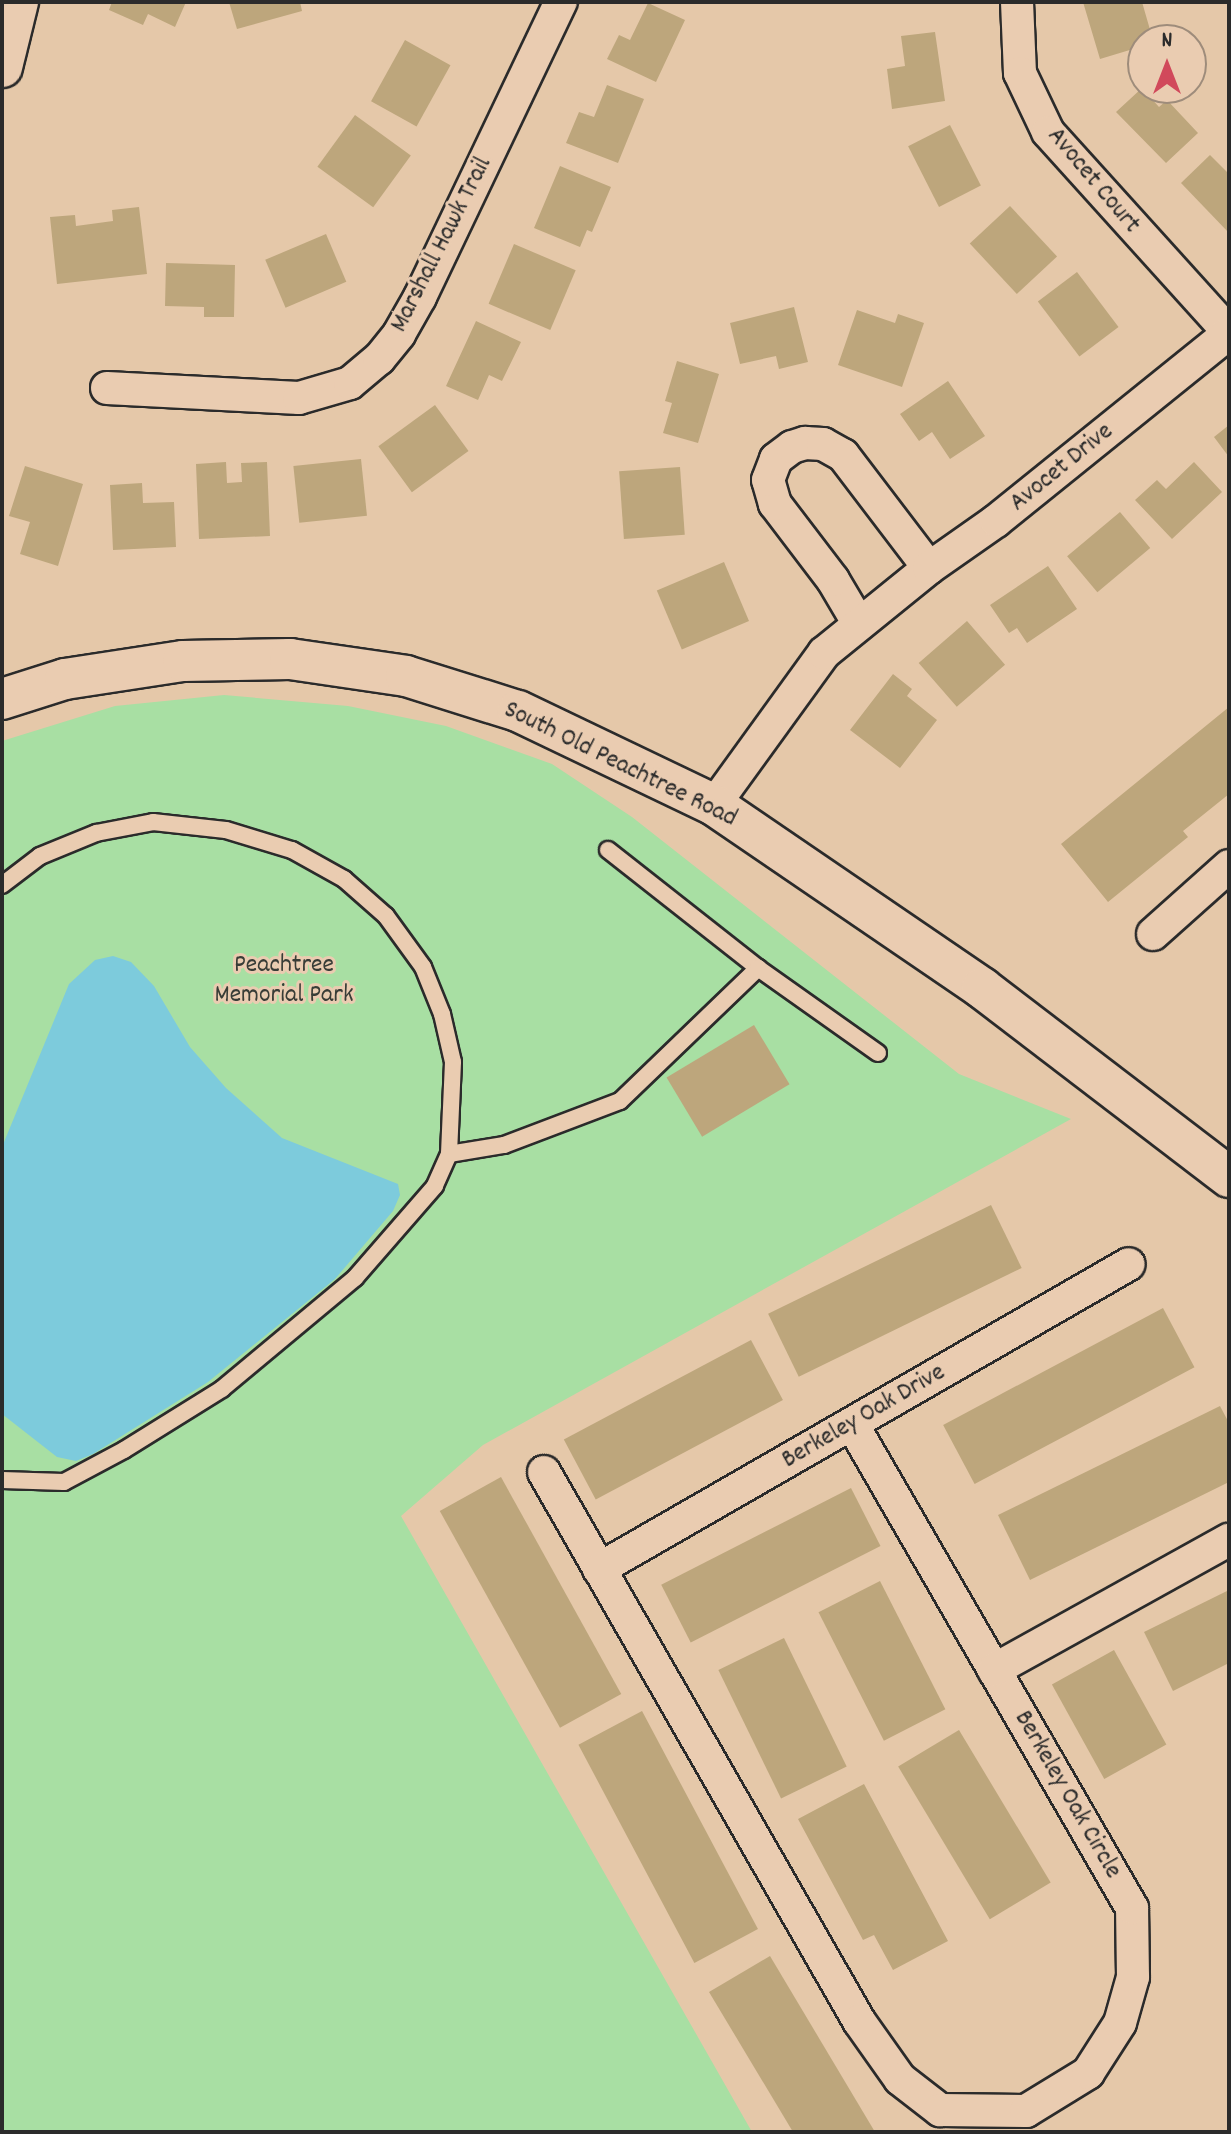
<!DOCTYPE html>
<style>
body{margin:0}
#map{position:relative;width:1231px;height:2134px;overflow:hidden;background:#e5c8a9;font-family:Dekko,sans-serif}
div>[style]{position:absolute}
.green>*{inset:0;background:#a8dfa3}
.water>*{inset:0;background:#7dcbdc}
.building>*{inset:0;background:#bda67c;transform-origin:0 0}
.roads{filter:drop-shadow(2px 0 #2b2b2b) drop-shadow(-2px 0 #2b2b2b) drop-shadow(0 2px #2b2b2b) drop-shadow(0 -2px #2b2b2b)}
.service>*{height:16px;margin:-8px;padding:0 8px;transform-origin:8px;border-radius:8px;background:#eaccb1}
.minor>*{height:32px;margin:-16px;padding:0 16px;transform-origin:16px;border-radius:16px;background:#eaccb1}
.tertiary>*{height:40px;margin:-20px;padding:0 20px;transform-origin:20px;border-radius:20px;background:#eaccb1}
span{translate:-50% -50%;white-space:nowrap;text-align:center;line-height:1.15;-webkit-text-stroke:6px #eaccb1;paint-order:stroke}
.street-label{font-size:26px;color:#2b2b2b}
.park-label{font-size:26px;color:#383d37}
.frame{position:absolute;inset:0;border:4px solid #2b2b2b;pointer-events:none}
.north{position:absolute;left:1127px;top:24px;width:80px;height:80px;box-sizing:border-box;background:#eaccb1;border:2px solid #9e8c7b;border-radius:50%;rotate:0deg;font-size:22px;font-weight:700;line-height:32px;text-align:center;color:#2b2b2b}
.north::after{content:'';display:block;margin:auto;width:28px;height:36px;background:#d1495b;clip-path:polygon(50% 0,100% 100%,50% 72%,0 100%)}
</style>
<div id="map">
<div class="green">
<div style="clip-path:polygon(224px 695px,348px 706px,446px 726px,552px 764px,632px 817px,959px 1074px,1071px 1119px,483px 1445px,401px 1516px,752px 2132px,2px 2132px,2px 741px,115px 706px)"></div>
</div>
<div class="water">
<div style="clip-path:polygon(113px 956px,131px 962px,154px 986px,190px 1047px,226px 1088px,282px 1138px,398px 1184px,400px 1195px,393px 1211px,335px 1279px,208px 1382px,93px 1454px,76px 1461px,57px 1457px,2px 1414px,2px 1147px,69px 984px,95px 960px)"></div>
</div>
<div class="building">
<div style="clip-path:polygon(112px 2px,186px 2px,175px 27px,148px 14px,143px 25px,109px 10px)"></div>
<div style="clip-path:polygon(229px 2px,300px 2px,302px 11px,237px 29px)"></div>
<div style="clip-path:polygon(1083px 2px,1142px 2px,1153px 40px,1143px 40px,1143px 46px,1100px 59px)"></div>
<div style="clip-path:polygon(648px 3px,685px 20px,656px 82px,607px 59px,619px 35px,630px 40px)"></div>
<div style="clip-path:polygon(935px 32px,945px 101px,892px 109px,887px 69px,905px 66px,901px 36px)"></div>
<div style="left:405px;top:40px;width:52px;height:70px;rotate:29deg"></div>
<div style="clip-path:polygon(607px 85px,644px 99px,618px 163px,566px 143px,579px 112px,594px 117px)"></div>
<div style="clip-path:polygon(1142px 88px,1159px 107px,1167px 100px,1198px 133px,1166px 163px,1116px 112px)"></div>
<div style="left:355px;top:115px;width:69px;height:64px;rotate:36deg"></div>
<div style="left:950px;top:125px;width:68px;height:47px;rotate:63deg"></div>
<div style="clip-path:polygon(1210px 155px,1229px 174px,1229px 233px,1181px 183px)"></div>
<div style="clip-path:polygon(560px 166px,611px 187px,592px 232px,587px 230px,580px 247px,534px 228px)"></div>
<div style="left:1010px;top:206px;width:69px;height:55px;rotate:47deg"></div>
<div style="clip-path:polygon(139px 207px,147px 274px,57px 284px,50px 217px,75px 215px,76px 226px,113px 221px,112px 210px)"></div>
<div style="left:326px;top:234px;width:52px;height:66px;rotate:67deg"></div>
<div style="left:514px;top:244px;width:67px;height:65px;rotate:23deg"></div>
<div style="clip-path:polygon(166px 263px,235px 265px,234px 317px,204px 317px,204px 307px,165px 306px)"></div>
<div style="left:1077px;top:272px;width:69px;height:49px;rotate:53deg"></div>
<div style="clip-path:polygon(794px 307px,808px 362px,779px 369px,776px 356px,740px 364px,730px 323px)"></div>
<div style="clip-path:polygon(857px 310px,895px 323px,898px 314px,924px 323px,902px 387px,838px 365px)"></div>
<div style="clip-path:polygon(476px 321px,521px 342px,502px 381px,489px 375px,478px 400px,446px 386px)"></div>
<div style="clip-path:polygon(677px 361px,719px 374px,698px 443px,663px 433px,672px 403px,665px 401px)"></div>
<div style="clip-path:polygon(948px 381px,985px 436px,950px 459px,932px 432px,919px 441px,900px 414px)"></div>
<div style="left:435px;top:405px;width:57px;height:70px;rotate:54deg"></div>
<div style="clip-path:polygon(1229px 425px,1229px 457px,1214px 437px)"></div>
<div style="left:361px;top:459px;width:57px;height:68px;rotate:84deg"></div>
<div style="clip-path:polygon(226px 462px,227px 483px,242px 482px,241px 463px,267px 462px,270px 536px,199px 539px,196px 464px)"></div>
<div style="clip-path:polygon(1194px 462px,1222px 492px,1172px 539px,1135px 500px,1157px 480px,1166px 489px)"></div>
<div style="clip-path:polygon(25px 466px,83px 484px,58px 566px,20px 554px,30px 522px,9px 516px)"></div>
<div style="left:680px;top:467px;width:68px;height:61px;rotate:86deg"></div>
<div style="clip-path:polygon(142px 483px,143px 503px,174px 502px,176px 547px,113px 550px,110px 485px)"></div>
<div style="left:1120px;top:512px;width:47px;height:69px;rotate:50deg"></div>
<div style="left:724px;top:562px;width:64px;height:73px;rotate:67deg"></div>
<div style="clip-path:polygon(1048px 566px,1077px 609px,1027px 643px,1017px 628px,1009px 633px,990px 605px)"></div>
<div style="left:967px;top:621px;width:58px;height:64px;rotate:49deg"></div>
<div style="clip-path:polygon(893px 674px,912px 689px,907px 696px,937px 720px,900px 768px,850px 730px)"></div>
<div style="clip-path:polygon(1229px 707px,1229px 794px,1183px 831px,1188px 837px,1108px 902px,1061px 844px)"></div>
<div style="left:754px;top:1025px;width:69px;height:102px;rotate:59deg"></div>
<div style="left:991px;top:1205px;width:70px;height:248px;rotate:64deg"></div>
<div style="left:1163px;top:1308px;width:67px;height:249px;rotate:62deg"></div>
<div style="left:751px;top:1340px;width:68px;height:212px;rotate:62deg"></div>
<div style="clip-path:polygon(1220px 1406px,1229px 1423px,1229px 1482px,1030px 1580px,998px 1515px)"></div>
<div style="left:501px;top:1477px;width:248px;height:70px;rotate:61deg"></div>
<div style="left:851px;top:1488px;width:65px;height:213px;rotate:63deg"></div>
<div style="left:880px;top:1581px;width:144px;height:69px;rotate:63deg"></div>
<div style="clip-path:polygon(1229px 1590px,1229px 1663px,1173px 1691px,1144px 1632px)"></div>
<div style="left:784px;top:1638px;width:143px;height:73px;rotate:64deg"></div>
<div style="left:1114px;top:1650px;width:108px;height:71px;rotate:61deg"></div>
<div style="left:642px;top:1711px;width:247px;height:72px;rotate:62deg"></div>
<div style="left:959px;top:1730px;width:178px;height:71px;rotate:59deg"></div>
<div style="clip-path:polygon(864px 1784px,948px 1941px,893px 1970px,874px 1935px,863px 1940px,798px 1819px)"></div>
<div style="clip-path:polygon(770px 1956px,875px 2132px,793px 2132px,709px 1992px)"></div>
</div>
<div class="roads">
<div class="service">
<div style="left:608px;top:850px;width:191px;rotate:38.2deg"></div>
<div style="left:2px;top:885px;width:48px;rotate:-37.3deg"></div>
<div style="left:40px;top:856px;width:61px;rotate:-22.3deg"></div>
<div style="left:96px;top:833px;width:58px;rotate:-10.9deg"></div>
<div style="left:153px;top:822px;width:73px;rotate:6.3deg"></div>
<div style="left:226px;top:830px;width:69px;rotate:16.9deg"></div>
<div style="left:292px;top:850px;width:60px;rotate:29.1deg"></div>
<div style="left:344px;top:879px;width:56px;rotate:41.4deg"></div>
<div style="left:386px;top:916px;width:63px;rotate:54deg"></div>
<div style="left:423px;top:967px;width:51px;rotate:68deg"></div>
<div style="left:442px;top:1014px;width:49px;rotate:77.1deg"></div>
<div style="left:453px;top:1062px;width:92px;rotate:92.5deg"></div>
<div style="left:449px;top:1154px;width:35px;rotate:114deg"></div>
<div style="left:435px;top:1186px;width:122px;rotate:131deg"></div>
<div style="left:355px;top:1278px;width:173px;rotate:140.2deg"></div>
<div style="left:222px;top:1389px;width:115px;rotate:148.1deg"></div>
<div style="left:124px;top:1450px;width:68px;rotate:151.9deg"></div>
<div style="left:64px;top:1482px;width:62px;rotate:-178.2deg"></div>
<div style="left:449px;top:1154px;width:56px;rotate:-9.3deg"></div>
<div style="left:504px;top:1145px;width:124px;rotate:-20.8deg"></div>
<div style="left:620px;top:1101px;width:192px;rotate:-43.9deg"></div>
<div style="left:758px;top:968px;width:147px;rotate:35.3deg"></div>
</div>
<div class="minor">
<div style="left:1017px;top:2px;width:71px;rotate:87.6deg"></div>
<div style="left:1020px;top:73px;width:65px;rotate:64.6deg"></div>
<div style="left:1048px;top:132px;width:270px;rotate:47.9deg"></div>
<div style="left:107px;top:388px;width:192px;rotate:3deg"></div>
<div style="left:299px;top:398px;width:53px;rotate:-16.4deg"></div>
<div style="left:350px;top:383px;width:38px;rotate:-40deg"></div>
<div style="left:379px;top:359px;width:32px;rotate:-51deg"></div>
<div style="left:399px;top:334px;width:43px;rotate:-60.4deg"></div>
<div style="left:420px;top:297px;width:327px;rotate:-64.5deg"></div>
<div style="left:859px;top:624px;width:51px;rotate:-120.6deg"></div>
<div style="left:833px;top:580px;width:96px;rotate:-127.3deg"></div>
<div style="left:775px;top:504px;width:25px;rotate:-106deg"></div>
<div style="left:768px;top:480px;width:22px;rotate:-69deg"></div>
<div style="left:776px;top:459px;width:20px;rotate:-37deg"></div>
<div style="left:792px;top:447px;width:14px;rotate:-17deg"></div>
<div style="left:805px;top:443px;width:18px;rotate:3deg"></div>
<div style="left:823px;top:444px;width:23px;rotate:29deg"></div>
<div style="left:843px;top:455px;width:142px;rotate:52.7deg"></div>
<div style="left:714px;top:805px;width:188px;rotate:-54.1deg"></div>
<div style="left:824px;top:653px;width:135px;rotate:-39deg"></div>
<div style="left:929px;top:568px;width:82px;rotate:-35deg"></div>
<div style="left:996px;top:521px;width:299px;rotate:-38.9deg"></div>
<div style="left:1153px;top:934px;width:102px;rotate:-41.8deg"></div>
<div style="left:544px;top:1472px;width:633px;rotate:60.15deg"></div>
<div style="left:859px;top:2021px;width:71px;rotate:54.7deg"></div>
<div style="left:900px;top:2079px;width:51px;rotate:37.8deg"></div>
<div style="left:940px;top:2110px;width:86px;rotate:0.7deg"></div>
<div style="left:1026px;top:2111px;width:73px;rotate:-31.5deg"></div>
<div style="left:1088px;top:2073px;width:59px;rotate:-57.4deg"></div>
<div style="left:1120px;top:2023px;width:48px;rotate:-74.2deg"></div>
<div style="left:1133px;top:1977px;width:69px;rotate:-90.8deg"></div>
<div style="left:1132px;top:1908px;width:559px;rotate:-120.05deg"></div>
<div style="left:599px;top:1569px;width:611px;rotate:-29.92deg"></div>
<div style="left:994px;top:1670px;width:269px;rotate:-29deg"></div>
</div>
<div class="tertiary">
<div style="left:2px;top:67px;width:67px;rotate:-76.2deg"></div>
<div style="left:2px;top:699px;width:66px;rotate:-17.6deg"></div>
<div style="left:65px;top:679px;width:119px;rotate:-8.7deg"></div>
<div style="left:183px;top:661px;width:107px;rotate:-1.1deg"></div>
<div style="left:290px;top:659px;width:117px;rotate:8.3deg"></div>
<div style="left:406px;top:676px;width:117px;rotate:17.4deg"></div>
<div style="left:518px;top:711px;width:217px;rotate:25.6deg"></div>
<div style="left:714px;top:805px;width:325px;rotate:34.3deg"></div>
<div style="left:982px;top:988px;width:311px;rotate:37.4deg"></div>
</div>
</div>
<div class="street-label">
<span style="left:1093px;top:181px;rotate:50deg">Avocet Court</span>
<span style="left:442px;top:245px;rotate:-63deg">Marshall Hawk Trail</span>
<span style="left:1062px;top:468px;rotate:-39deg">Avocet Drive</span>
<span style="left:620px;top:765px;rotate:26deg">South Old Peachtree Road</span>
<span style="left:864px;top:1417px;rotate:-30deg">Berkeley Oak Drive</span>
<span style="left:1067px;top:1795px;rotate:60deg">Berkeley Oak Circle</span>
</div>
<div class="park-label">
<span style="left:284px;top:981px">Peachtree<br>Memorial Park</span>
</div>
<div class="frame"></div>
<div class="north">N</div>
</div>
